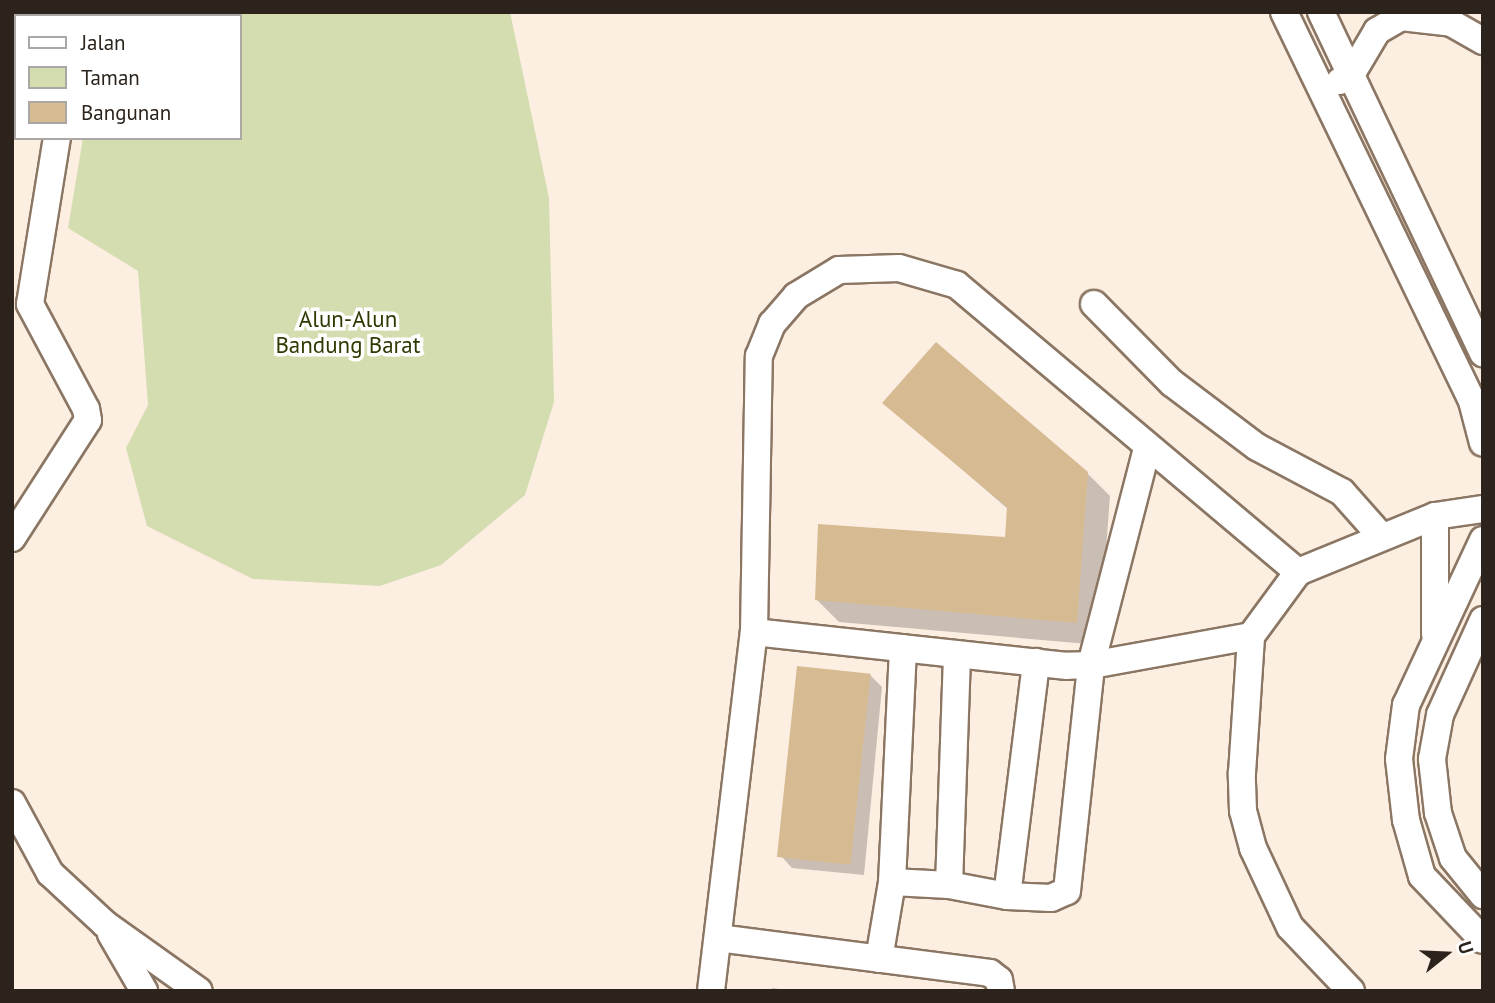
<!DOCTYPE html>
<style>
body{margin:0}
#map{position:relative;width:1495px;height:1003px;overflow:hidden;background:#fdeee2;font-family:"PT Sans",sans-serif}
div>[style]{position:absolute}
.green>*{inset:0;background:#d3ddb0}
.shadow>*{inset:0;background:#0003}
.building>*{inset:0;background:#d6bb92;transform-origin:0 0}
.roads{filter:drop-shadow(2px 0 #8b7663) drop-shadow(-2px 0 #8b7663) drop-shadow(0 2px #8b7663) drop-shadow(0 -2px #8b7663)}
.minor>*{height:26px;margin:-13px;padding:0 13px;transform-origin:13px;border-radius:13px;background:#fff}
span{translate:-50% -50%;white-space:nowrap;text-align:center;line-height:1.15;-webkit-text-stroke:7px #fff;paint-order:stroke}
.park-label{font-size:23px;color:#313902}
.frame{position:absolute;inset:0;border:14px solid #2c241c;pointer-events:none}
.legend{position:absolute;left:14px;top:14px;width:228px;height:126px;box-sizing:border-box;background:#fff;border:2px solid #aba7a4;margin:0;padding:9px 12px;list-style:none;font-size:21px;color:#2c241c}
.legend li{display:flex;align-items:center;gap:14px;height:35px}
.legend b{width:35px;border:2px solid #aba7a4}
.north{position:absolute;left:1411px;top:919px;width:70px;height:70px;-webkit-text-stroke:5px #fff;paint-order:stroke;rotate:72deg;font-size:19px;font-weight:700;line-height:28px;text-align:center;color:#2c241c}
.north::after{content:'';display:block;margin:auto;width:24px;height:32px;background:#2c241c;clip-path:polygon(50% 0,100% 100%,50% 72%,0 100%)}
</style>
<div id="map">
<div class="green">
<div style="clip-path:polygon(50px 12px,510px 12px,549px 198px,554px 402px,525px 495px,441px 565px,380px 586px,253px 579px,147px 526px,126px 448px,148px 405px,138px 271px,68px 228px,83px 138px,240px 138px,240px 16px)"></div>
</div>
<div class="shadow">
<div style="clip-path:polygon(885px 403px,1087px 473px,1110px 496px,1099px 645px,839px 622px,816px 599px,1007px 539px,1009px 510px)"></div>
<div style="clip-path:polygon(870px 675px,882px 687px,864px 875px,792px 868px,781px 856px)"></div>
<div style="clip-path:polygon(772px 988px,796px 991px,772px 991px)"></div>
</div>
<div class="building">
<div style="clip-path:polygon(936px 342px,1088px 472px,1077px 623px,815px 600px,818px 524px,1005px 537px,1007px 507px,882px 403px)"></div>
<div style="left:797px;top:666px;width:74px;height:192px;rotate:6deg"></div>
</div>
<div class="roads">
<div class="minor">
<div style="left:1284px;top:12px;width:432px;rotate:64.2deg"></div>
<div style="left:1472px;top:401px;width:43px;rotate:75.3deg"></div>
<div style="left:1321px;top:12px;width:378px;rotate:64.6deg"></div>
<div style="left:12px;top:13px;width:9px;rotate:63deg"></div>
<div style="left:1439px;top:16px;width:51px;rotate:29.6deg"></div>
<div style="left:1340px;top:81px;width:13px;rotate:-29deg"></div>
<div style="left:1351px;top:75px;width:51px;rotate:-59.4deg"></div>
<div style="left:1377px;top:31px;width:28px;rotate:-30deg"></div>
<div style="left:1401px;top:17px;width:51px;rotate:6.7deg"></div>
<div style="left:1094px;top:304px;width:111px;rotate:45.4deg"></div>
<div style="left:1172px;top:383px;width:106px;rotate:37deg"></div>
<div style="left:1257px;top:447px;width:96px;rotate:27.9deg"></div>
<div style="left:1342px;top:492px;width:57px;rotate:48.5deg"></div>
<div style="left:1435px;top:516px;width:118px;rotate:90deg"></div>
<div style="left:12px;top:538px;width:140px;rotate:-57.2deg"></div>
<div style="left:88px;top:420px;width:11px;rotate:-100deg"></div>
<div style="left:86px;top:409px;width:119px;rotate:-118.1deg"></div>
<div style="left:30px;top:304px;width:168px;rotate:-80.8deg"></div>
<div style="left:1483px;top:540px;width:182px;rotate:115deg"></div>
<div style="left:1406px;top:705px;width:54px;rotate:97.4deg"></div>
<div style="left:1399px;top:759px;width:61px;rotate:83.5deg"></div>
<div style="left:1406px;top:820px;width:58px;rotate:74.1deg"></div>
<div style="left:1422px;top:876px;width:88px;rotate:46.4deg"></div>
<div style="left:1483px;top:620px;width:104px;rotate:114.4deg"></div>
<div style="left:1440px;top:715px;width:45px;rotate:100.3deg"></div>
<div style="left:1432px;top:759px;width:54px;rotate:83.7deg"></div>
<div style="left:1438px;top:813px;width:47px;rotate:71.6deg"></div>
<div style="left:1453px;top:858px;width:48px;rotate:51deg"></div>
<div style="left:1251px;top:636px;width:163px;rotate:169.7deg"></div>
<div style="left:1091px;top:665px;width:24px;rotate:178deg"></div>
<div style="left:1067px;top:666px;width:315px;rotate:-173.8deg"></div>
<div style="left:754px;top:632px;width:276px;rotate:-89deg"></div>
<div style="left:759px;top:356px;width:35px;rotate:-68deg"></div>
<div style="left:772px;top:324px;width:37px;rotate:-49deg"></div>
<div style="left:796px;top:296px;width:50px;rotate:-31.2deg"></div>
<div style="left:839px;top:270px;width:60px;rotate:-1.9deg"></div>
<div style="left:899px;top:268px;width:60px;rotate:16.3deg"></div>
<div style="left:957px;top:285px;width:446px;rotate:40.1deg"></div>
<div style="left:12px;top:803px;width:80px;rotate:61.5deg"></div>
<div style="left:50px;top:873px;width:75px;rotate:42.8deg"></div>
<div style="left:105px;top:924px;width:115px;rotate:35.5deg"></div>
<div style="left:892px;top:882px;width:234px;rotate:-87.3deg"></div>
<div style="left:949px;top:885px;width:231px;rotate:-88deg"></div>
<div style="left:1007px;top:896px;width:236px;rotate:-82.9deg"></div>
<div style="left:111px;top:934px;width:66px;rotate:59.9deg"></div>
<div style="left:718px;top:938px;width:274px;rotate:7.3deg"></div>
<div style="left:990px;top:973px;width:11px;rotate:38deg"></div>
<div style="left:999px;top:980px;width:11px;rotate:80deg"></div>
<div style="left:879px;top:959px;width:78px;rotate:-80.4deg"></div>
<div style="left:892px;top:882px;width:57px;rotate:3deg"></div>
<div style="left:949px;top:885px;width:59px;rotate:10.7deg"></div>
<div style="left:1007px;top:896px;width:44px;rotate:2.6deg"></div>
<div style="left:1051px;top:898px;width:17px;rotate:-24deg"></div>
<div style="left:1067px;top:891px;width:227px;rotate:-83.9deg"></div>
<div style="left:1091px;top:665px;width:224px;rotate:-75.5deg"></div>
<div style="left:711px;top:991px;width:362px;rotate:-83.2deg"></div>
<div style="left:1351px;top:991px;width:88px;rotate:-133.6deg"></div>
<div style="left:1290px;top:927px;width:87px;rotate:-115.1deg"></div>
<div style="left:1253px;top:848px;width:38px;rotate:-105deg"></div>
<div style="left:1243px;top:811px;width:38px;rotate:-92deg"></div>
<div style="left:1242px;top:773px;width:137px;rotate:-86.2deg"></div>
<div style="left:1251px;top:636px;width:79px;rotate:-53.7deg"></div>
<div style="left:1298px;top:572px;width:148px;rotate:-22.2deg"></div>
<div style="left:1435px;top:516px;width:49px;rotate:-8.3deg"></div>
</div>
</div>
<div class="park-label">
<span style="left:348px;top:332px">Alun-Alun<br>Bandung Barat</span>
</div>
<div class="frame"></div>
<ul class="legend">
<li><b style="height:9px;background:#fff"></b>Jalan</li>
<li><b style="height:19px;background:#d3ddb0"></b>Taman</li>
<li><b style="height:19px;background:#d6bb92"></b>Bangunan</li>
</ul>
<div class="north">U</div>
</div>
